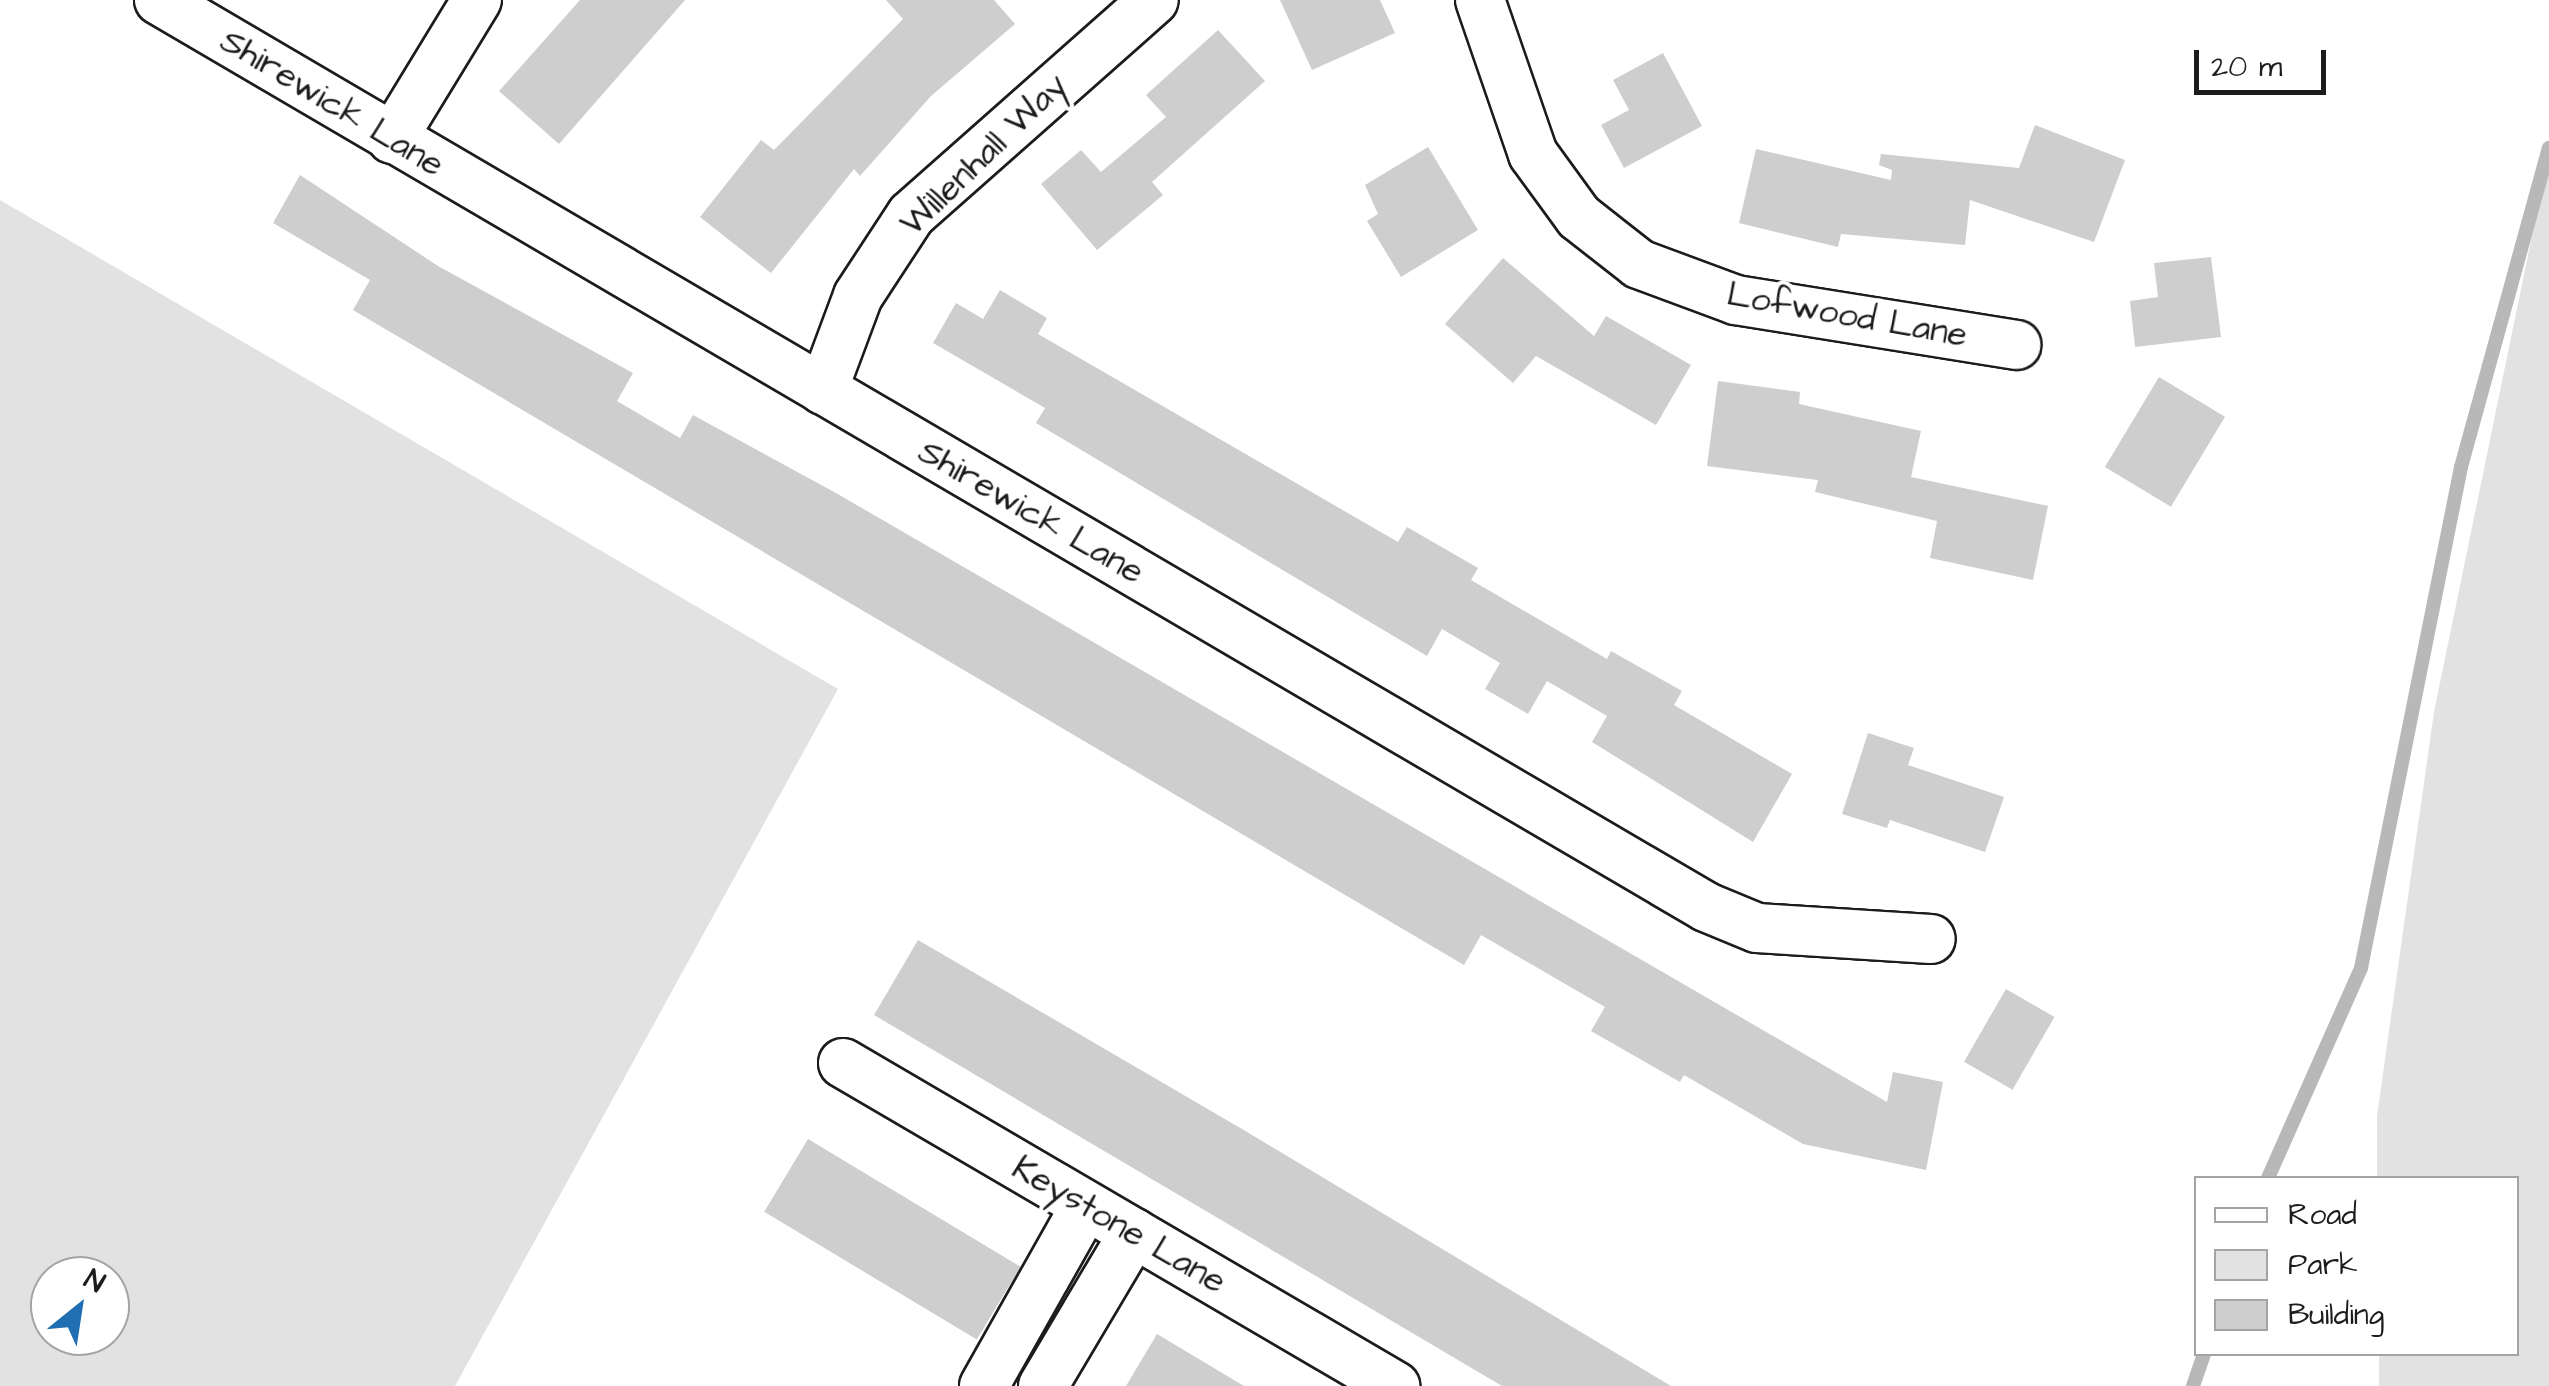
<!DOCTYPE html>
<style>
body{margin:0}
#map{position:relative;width:2549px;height:1386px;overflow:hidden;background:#fff;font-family:"Architects Daughter",sans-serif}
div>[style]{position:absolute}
.green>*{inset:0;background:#e2e2e2}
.stream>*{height:14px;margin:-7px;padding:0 7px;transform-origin:7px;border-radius:7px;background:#b8b8b8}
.building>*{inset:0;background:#cecece;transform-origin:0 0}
.roads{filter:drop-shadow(2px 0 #1c1c1c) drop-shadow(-2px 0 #1c1c1c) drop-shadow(0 2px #1c1c1c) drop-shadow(0 -2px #1c1c1c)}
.minor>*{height:48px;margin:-24px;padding:0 24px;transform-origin:24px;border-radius:24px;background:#fff}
span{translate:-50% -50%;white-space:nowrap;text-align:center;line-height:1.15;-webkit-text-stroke:8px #fff;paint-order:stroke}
.street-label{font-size:35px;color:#1c1c1c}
.legend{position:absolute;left:2194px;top:1176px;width:325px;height:180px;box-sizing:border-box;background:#fff;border:2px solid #a4a4a4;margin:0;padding:12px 18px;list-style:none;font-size:30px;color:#1c1c1c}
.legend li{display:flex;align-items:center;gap:20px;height:50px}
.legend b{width:50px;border:2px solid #a4a4a4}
.north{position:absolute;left:30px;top:1256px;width:100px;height:100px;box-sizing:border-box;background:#fff;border:2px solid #a4a4a4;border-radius:50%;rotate:30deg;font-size:28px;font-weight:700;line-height:40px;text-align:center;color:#1c1c1c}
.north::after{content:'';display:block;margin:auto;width:35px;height:45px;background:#1f6fb2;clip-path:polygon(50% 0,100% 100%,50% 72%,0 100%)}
.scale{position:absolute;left:2194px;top:50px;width:132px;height:45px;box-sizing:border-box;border:5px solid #1c1c1c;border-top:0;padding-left:12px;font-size:30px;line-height:35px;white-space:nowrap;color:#1c1c1c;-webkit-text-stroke:8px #fff;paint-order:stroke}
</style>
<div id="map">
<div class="green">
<div style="clip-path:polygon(2549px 153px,2549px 1386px,2379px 1386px,2379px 1354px,2516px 1354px,2516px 1178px,2377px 1178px,2377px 1116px,2434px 712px)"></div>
<div style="clip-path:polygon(evenodd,0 200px,838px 689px,455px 1386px,0 1386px,0 200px,50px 1276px,110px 1276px,110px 1336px,50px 1336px,50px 1276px)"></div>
</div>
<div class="stream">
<div style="left:2268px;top:1178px;width:230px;rotate:-66.1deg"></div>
<div style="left:2361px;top:968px;width:511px;rotate:-78.71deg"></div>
<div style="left:2461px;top:467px;width:331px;rotate:-74.6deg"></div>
<div style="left:2193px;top:1386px;width:34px;rotate:-71deg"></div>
</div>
<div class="building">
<div style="clip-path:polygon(580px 0,685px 0,559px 144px,499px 91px)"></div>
<div style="clip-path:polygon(886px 0,994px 0,1015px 24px,931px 96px,860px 176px,854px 169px,771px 273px,700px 217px,761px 140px,774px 150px,903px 19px)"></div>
<div style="clip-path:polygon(1280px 0,1380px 0,1395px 33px,1312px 70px)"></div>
<div style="clip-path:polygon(1218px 30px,1265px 81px,1152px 182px,1163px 195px,1097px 250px,1041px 184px,1081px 150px,1101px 172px,1166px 117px,1146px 95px)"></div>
<div style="clip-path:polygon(1663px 53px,1702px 126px,1624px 168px,1601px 125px,1629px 110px,1613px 80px)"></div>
<div style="clip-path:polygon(2035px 125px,2125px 160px,2094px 242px,1970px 200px,1965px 245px,1841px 234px,1838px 247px,1739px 223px,1756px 149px,1891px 180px,1892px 170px,1879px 165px,1881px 154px,2019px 168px)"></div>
<div style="clip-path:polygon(1428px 147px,1478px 230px,1401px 277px,1367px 221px,1378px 214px,1365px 185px)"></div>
<div style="clip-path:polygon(300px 175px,438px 266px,633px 373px,617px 401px,680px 438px,693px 415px,836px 493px,1887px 1102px,1893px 1072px,1943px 1082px,1926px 1170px,1803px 1144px,1684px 1075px,1680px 1082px,1591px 1031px,1605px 1007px,1481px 935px,1464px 965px,353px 310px,370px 280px,273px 223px)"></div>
<div style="clip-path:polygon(2211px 257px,2221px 337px,2135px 347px,2130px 301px,2158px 297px,2154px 263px)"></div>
<div style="clip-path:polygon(1503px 258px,1594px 336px,1606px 316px,1691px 365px,1656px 425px,1536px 356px,1513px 383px,1445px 324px)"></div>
<div style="clip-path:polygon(1000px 290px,1047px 318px,1038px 334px,1398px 542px,1407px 527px,1478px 568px,1471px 580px,1607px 659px,1611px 651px,1682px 691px,1674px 705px,1792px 774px,1753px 842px,1592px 742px,1607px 716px,1547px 681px,1528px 714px,1485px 689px,1500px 663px,1442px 629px,1427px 656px,1036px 423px,1045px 408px,933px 343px,956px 303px,983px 319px)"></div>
<div style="left:2159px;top:377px;width:77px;height:105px;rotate:31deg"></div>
<div style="clip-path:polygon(1718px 381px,1800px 392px,1799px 404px,1921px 431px,1911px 477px,2048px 506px,2033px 580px,1930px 558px,1937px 521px,1815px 492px,1818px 480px,1707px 466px)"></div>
<div style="clip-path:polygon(1868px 733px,1914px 748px,1908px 765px,2004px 797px,1985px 852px,1890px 820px,1887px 828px,1842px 814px)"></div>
<div style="clip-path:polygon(918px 940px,1242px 1129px,1671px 1386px,1502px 1386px,874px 1015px)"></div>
<div style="left:2006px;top:989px;width:56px;height:84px;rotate:30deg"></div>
<div style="left:808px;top:1139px;width:248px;height:85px;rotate:31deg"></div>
<div style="clip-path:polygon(1157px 1334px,1244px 1386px,1126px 1386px)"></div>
</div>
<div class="roads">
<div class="minor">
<div style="left:159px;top:0;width:1793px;rotate:30.38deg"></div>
<div style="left:1706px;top:907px;width:55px;rotate:22.4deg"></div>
<div style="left:1757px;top:928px;width:174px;rotate:3.6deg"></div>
<div style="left:1480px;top:0;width:163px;rotate:71deg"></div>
<div style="left:1533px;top:154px;width:78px;rotate:53.9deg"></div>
<div style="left:1579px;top:217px;width:76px;rotate:38.1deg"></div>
<div style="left:1639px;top:264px;width:103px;rotate:20.4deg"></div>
<div style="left:1736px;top:300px;width:284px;rotate:9.1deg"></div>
<div style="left:392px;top:139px;width:163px;rotate:-58.6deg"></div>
<div style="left:823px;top:390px;width:100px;rotate:-69.6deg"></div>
<div style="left:858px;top:296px;width:97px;rotate:-56.8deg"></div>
<div style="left:911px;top:215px;width:324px;rotate:-41.5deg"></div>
<div style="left:843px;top:1063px;width:640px;rotate:30.33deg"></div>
<div style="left:984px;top:1386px;width:206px;rotate:-60.6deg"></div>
<div style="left:1043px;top:1386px;width:178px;rotate:-59.3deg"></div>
</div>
</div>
<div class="street-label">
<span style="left:332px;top:103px;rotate:31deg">Shirewick Lane</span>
<span style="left:984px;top:155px;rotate:-44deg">Willenhall Way</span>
<span style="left:1847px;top:315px;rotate:10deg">Lofwood Lane</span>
<span style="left:1031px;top:512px;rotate:30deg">Shirewick Lane</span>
<span style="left:1119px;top:1225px;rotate:30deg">Keystone Lane</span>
</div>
<ul class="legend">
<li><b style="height:12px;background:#fff"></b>Road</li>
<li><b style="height:28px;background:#e2e2e2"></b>Park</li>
<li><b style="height:28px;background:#cecece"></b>Building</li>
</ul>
<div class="north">N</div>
<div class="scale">20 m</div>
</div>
